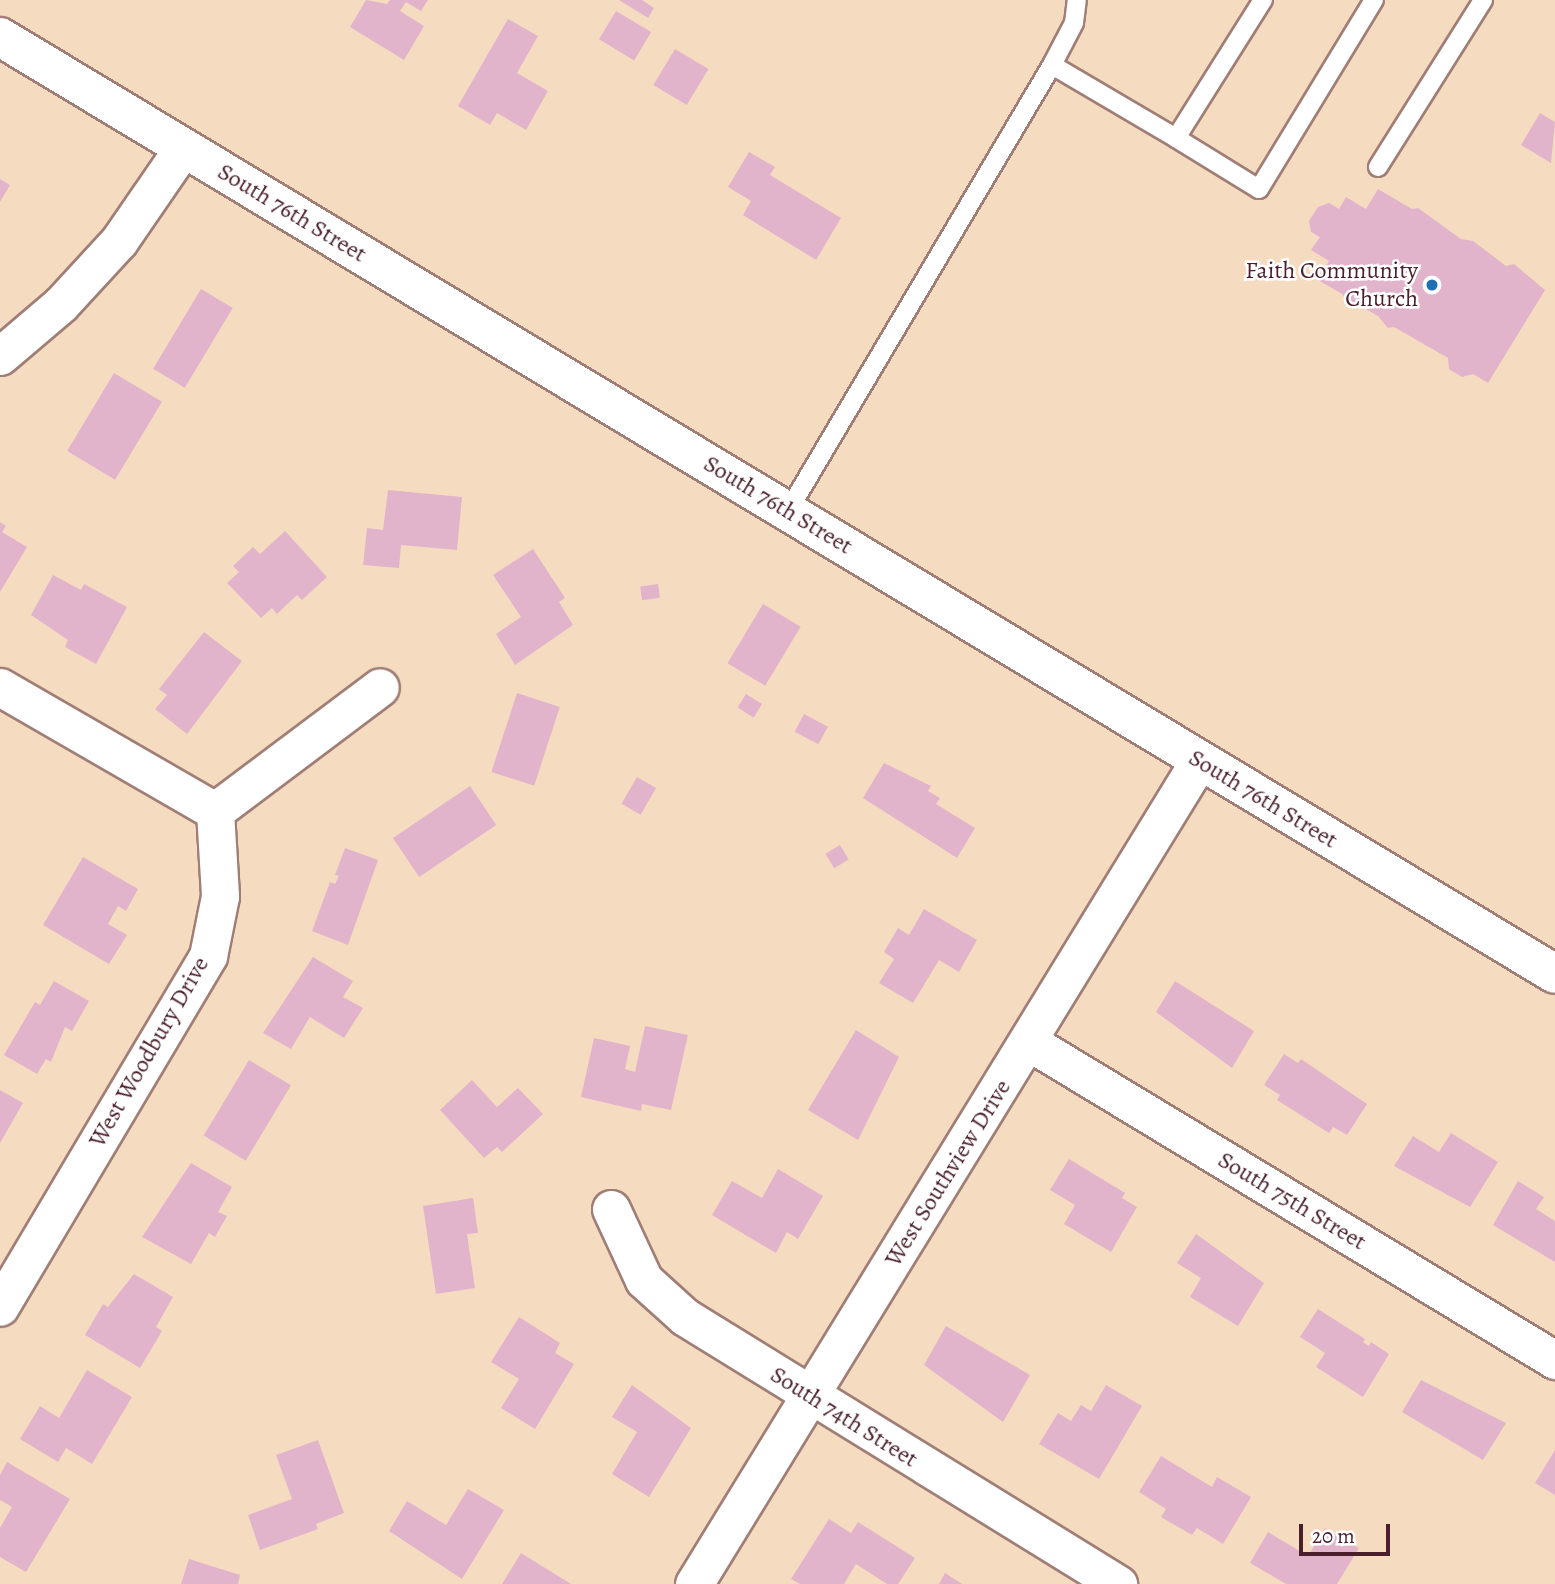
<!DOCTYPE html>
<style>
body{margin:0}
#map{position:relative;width:1555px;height:1584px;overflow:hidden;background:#f5dcc0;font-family:Alegreya,serif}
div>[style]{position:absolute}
.building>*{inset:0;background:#e1b4cc;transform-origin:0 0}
.roads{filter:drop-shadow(2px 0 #a07e76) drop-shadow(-2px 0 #a07e76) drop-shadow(0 2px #a07e76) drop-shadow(0 -2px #a07e76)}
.service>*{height:18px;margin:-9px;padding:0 9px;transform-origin:9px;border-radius:9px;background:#fff}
.minor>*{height:37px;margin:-18.5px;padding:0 18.5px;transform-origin:18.5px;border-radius:18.5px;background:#fff}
.secondary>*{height:38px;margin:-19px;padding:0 19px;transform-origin:19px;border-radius:19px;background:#fff}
.dots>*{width:19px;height:19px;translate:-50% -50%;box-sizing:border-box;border:4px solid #fff;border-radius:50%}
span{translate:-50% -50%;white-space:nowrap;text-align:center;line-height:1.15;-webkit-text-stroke:5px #fff;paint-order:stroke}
.street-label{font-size:24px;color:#4a1f2b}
.poi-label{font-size:24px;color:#4a1f2b}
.right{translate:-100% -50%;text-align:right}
.scale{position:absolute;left:1299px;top:1524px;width:91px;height:32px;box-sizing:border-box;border:4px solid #4a1f2b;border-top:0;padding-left:9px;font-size:21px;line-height:24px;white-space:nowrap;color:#4a1f2b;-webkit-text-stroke:5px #fff;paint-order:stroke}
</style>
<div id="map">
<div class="building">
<div style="clip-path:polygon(366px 0,387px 4px,390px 0,428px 0,421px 11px,406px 2px,400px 11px,424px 26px,404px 60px,350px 27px)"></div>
<div style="clip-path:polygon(619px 0,642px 0,654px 8px,648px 18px)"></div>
<div style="left:616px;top:11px;width:41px;height:33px;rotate:31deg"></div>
<div style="clip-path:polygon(508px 19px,538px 36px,517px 73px,548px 91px,526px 130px,497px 113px,490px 125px,458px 106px)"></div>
<div style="left:675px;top:49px;width:39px;height:42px;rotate:31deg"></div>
<div style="clip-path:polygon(1540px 113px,1555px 122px,1551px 163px,1521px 145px)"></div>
<div style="clip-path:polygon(749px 152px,775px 167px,770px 175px,841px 218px,816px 260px,743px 215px,751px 201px,728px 187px)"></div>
<div style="clip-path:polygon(0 179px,10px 185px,0 202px)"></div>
<div style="clip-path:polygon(1378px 189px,1412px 209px,1418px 208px,1461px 239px,1473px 241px,1506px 266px,1514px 264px,1545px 290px,1488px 383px,1473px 374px,1462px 377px,1449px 369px,1448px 358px,1394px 327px,1388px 328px,1378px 316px,1357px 304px,1352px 306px,1342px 294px,1318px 280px,1329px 261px,1311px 250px,1320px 237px,1311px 232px,1309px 221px,1318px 207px,1329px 203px,1339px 209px,1346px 197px,1366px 209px)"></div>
<div style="left:201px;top:289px;width:37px;height:93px;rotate:31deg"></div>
<div style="left:114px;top:373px;width:56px;height:91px;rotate:31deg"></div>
<div style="clip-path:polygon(388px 490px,462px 497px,457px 550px,401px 545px,399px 568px,363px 565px,367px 528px,383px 530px)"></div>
<div style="clip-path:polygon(0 522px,6px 526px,2px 532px,27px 547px,0 592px)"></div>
<div style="clip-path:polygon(285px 531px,327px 577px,302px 600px,297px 595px,277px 614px,272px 608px,261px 618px,227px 583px,239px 572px,233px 566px,253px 547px,260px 554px)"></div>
<div style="clip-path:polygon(533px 549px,565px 598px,559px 602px,573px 625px,515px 665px,496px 634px,521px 617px,493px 575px)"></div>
<div style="clip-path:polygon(53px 575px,81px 590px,84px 584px,127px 607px,96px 664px,65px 647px,68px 640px,31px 615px)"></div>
<div style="left:658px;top:584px;width:14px;height:18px;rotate:82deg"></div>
<div style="left:763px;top:604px;width:44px;height:69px;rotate:31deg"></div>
<div style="clip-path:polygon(204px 632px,242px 661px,187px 734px,155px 709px,167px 695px,159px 689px)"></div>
<div style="left:517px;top:693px;width:45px;height:83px;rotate:18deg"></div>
<div style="left:746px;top:694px;width:19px;height:16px;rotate:32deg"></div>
<div style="left:804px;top:714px;width:27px;height:20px;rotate:28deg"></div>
<div style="clip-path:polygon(884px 763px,931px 786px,928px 791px,940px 798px,936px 804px,975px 828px,957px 858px,863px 798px)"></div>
<div style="left:637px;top:777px;width:22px;height:31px;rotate:30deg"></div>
<div style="left:470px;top:786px;width:47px;height:93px;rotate:56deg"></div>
<div style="left:840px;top:845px;width:17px;height:17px;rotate:59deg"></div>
<div style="clip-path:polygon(345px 848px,378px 860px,348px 945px,312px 931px,330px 882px,335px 884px,339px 876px,335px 875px)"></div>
<div style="clip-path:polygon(83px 857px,138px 889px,126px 911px,118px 906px,108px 924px,127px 935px,109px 964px,43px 925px)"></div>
<div style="clip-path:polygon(924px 909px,977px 940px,959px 972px,939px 960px,913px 1003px,879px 983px,894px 959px,884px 952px,898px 928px,909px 935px)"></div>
<div style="clip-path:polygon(313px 957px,353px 981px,343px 997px,363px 1008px,344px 1038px,310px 1017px,291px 1049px,263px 1033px)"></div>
<div style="clip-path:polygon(54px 981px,89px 1001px,72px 1031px,65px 1027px,51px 1062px,46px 1059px,37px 1074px,4px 1055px,35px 1002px,40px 1005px)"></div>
<div style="clip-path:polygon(1175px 981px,1254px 1031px,1232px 1068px,1156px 1012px)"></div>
<div style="clip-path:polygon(645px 1026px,688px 1035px,671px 1110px,642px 1104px,641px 1111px,581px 1097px,594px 1038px,630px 1046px,625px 1069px,635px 1072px)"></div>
<div style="clip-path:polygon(856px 1030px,899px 1057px,858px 1140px,808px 1110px)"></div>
<div style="clip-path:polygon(1284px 1054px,1298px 1063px,1301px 1059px,1367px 1104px,1347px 1135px,1333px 1127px,1329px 1133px,1277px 1100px,1280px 1095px,1264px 1085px)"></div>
<div style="left:249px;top:1060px;width:49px;height:88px;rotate:31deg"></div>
<div style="clip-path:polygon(472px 1080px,497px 1107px,518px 1088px,543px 1114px,502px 1152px,497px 1147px,484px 1158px,440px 1110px)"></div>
<div style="clip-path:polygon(0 1090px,23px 1103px,0 1143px)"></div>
<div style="clip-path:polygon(1451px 1133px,1498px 1162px,1470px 1207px,1394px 1166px,1413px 1136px,1439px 1152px)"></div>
<div style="clip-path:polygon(1069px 1159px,1125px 1193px,1122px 1198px,1137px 1207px,1111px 1252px,1064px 1224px,1075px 1205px,1050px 1190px)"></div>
<div style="clip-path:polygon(191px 1163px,232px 1187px,218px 1212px,227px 1216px,215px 1237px,209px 1233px,191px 1264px,142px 1237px)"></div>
<div style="clip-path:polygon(778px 1169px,823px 1196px,798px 1239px,787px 1232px,776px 1253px,712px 1215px,732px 1181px,762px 1198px)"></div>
<div style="clip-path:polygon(1518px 1181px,1544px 1197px,1536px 1209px,1555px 1221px,1555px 1262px,1493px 1225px)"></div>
<div style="clip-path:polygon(473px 1198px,478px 1233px,467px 1234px,475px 1288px,436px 1294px,423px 1206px)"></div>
<div style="clip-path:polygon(1196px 1234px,1264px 1283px,1238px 1326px,1190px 1297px,1201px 1278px,1177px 1263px)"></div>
<div style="clip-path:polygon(134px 1274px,173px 1297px,156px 1327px,162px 1331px,140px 1368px,85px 1335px,103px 1304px,108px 1307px)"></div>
<div style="clip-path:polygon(1318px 1309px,1365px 1339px,1363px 1342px,1369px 1346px,1371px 1342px,1389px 1354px,1363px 1397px,1316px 1367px,1325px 1353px,1300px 1337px)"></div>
<div style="clip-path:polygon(519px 1317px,560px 1343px,555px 1353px,574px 1364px,535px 1429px,501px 1408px,519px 1379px,491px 1362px)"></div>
<div style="clip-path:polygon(946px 1326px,1030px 1375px,1003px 1422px,924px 1365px)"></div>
<div style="clip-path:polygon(87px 1370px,132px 1397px,92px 1464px,66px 1448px,58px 1462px,20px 1439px,40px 1406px,59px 1418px)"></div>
<div style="clip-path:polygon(1421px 1380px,1506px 1423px,1483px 1460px,1402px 1412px)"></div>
<div style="clip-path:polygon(632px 1385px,691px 1428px,649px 1497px,612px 1474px,637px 1432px,612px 1417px)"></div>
<div style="clip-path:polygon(1106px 1385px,1142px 1406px,1099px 1479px,1039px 1444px,1058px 1413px,1071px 1421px,1081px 1405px,1091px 1411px)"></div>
<div style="clip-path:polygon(318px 1440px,344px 1513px,316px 1524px,318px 1529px,260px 1550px,248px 1515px,292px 1499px,276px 1455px)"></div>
<div style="clip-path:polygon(1555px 1450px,1555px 1495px,1535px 1483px)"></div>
<div style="clip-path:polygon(1161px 1456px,1212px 1487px,1217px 1477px,1251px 1497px,1223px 1544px,1197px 1528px,1192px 1535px,1161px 1517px,1166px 1509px,1139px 1492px)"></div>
<div style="clip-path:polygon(7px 1462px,70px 1499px,26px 1572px,0 1557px,0 1528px,12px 1507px,0 1500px,0 1475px)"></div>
<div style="clip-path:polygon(468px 1489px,504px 1510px,462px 1579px,389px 1531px,407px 1501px,446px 1525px)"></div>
<div style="clip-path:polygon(829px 1519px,851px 1533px,858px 1522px,915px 1558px,898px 1584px,887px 1584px,856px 1564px,844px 1584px,800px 1584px,791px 1579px)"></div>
<div style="clip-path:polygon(1325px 1528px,1359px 1548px,1337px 1584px,1286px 1584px,1250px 1563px,1268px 1532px,1308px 1556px)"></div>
<div style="clip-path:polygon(521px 1553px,571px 1584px,502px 1584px)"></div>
<div style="clip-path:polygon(189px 1559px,240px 1575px,238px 1584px,181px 1584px)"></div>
<div style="clip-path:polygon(945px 1573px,962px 1584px,939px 1584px)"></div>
</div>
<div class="roads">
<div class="service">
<div style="left:1052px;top:65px;width:144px;rotate:30.5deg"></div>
<div style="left:1176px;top:138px;width:163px;rotate:-57.8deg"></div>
<div style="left:1176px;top:138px;width:97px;rotate:31.6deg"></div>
<div style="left:1259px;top:189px;width:221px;rotate:-58.7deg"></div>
<div style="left:1378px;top:167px;width:197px;rotate:-57.8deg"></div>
<div style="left:788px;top:511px;width:518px;rotate:-59.38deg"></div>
<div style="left:1052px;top:65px;width:47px;rotate:-62.4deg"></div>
<div style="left:1074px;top:23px;width:23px;rotate:-83deg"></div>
</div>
<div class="minor">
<div style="left:0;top:356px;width:80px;rotate:-40.4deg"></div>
<div style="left:61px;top:304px;width:86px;rotate:-47.4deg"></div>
<div style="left:119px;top:241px;width:113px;rotate:-55.5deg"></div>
<div style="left:0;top:687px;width:248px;rotate:30deg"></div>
<div style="left:215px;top:811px;width:85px;rotate:86.6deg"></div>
<div style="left:220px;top:896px;width:61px;rotate:101.3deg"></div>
<div style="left:208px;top:956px;width:408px;rotate:120.7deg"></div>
<div style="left:215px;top:811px;width:206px;rotate:-36.9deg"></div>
<div style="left:1029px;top:1042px;width:615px;rotate:31.16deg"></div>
<div style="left:611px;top:1209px;width:78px;rotate:65.1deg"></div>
<div style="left:644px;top:1280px;width:55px;rotate:42.1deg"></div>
<div style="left:685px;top:1317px;width:509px;rotate:31.66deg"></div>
<div style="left:694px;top:1584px;width:966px;rotate:-58.47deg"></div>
</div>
<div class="secondary">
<div style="left:0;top:37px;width:1815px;rotate:31.07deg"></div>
</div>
</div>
<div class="dots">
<div style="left:1432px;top:285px;background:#1f6fb2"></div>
</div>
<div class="street-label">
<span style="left:292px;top:213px;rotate:31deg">South 76th Street</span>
<span style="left:778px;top:505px;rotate:31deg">South 76th Street</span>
<span style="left:1263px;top:799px;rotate:31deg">South 76th Street</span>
<span style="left:149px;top:1052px;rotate:-60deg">West Woodbury Drive</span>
<span style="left:948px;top:1173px;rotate:-58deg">West Southview Drive</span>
<span style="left:1292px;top:1201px;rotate:31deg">South 75th Street</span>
<span style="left:844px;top:1417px;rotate:32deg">South 74th Street</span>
</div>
<div class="poi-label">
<span class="right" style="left:1418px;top:285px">Faith Community<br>Church</span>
</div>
<div class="scale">20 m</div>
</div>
